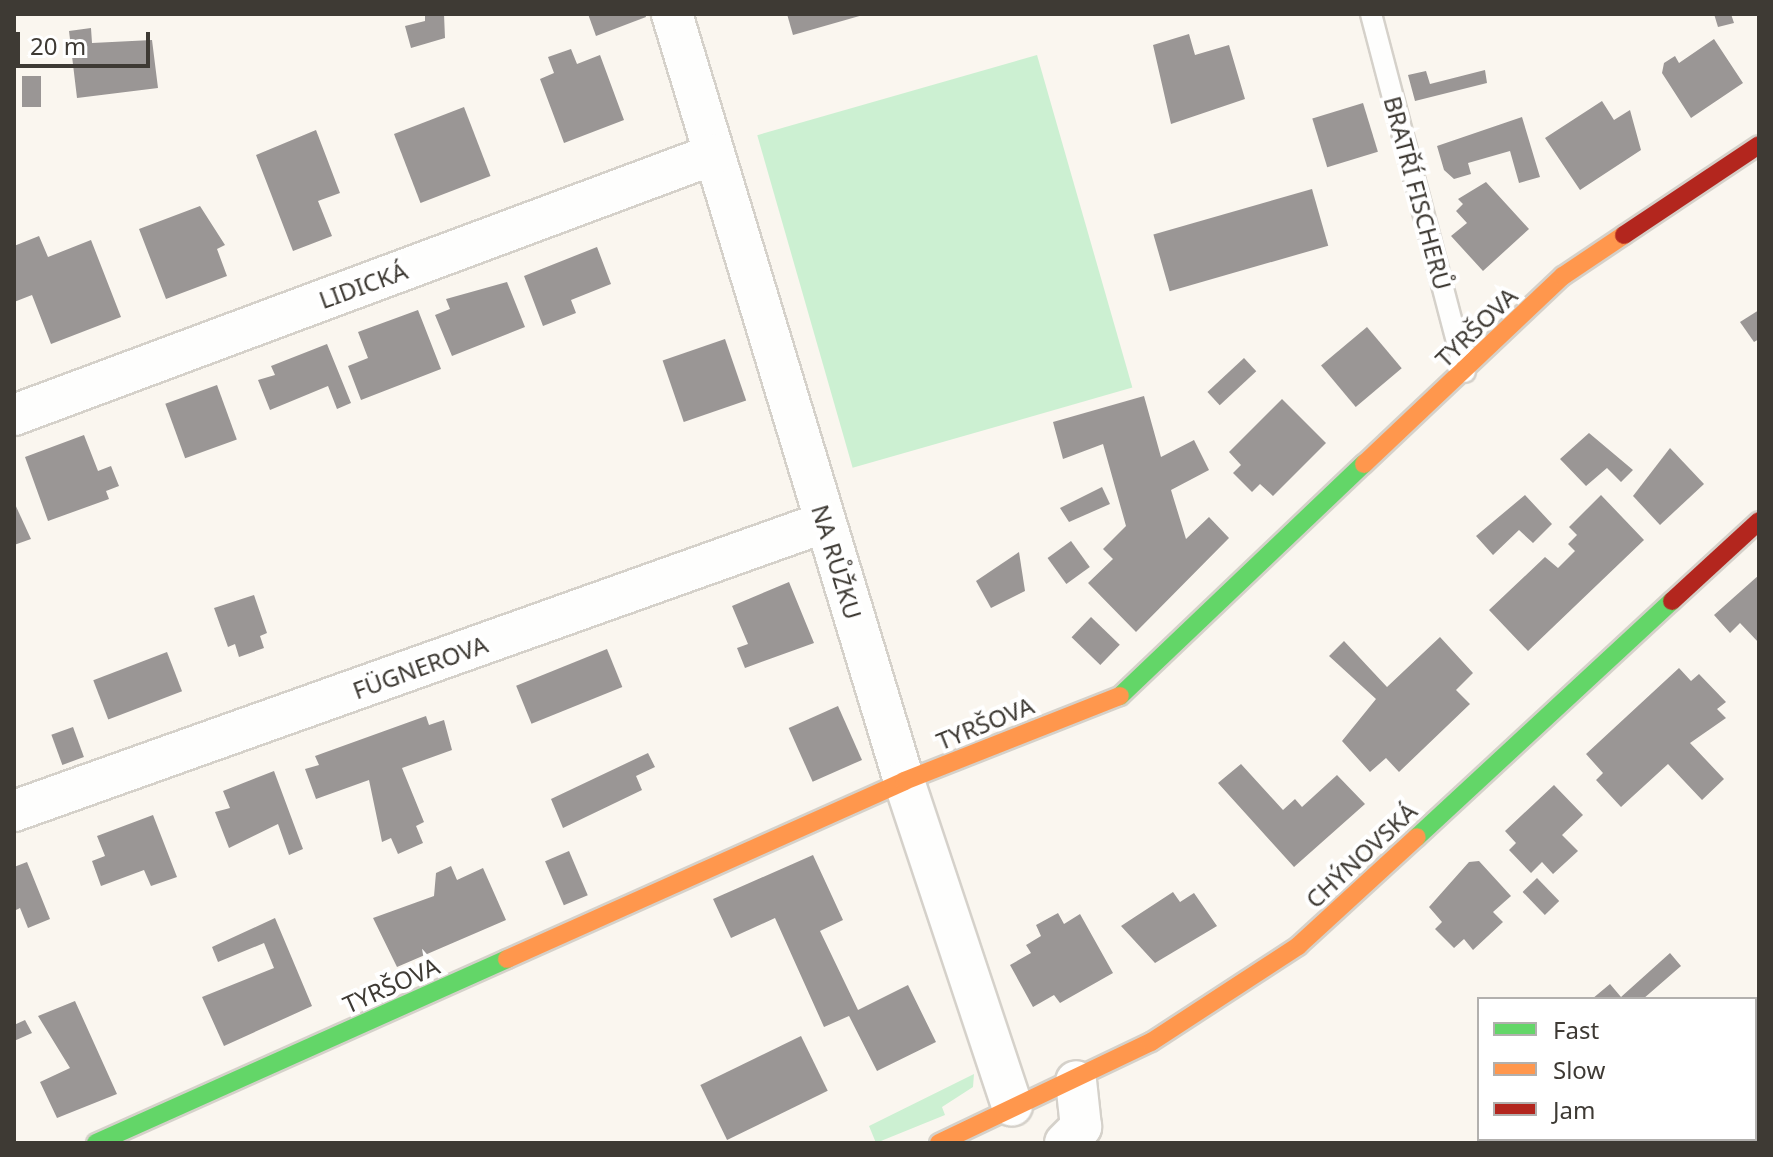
<!DOCTYPE html>
<meta charset="utf-8">
<style>
body{margin:0}
#map{position:relative;width:1773px;height:1157px;overflow:hidden;background:#faf6ef;font-family:"Noto Sans",sans-serif}
div>[style]{position:absolute}
.green>*{inset:0;background:#ccf0d2;transform-origin:0 0}
.building>*{inset:0;background:#9a9695;transform-origin:0 0}
.roads{filter:drop-shadow(2px 0 #d5d1ca) drop-shadow(-2px 0 #d5d1ca) drop-shadow(0 2px #d5d1ca) drop-shadow(0 -2px #d5d1ca)}
.lane>*{height:20px;margin:-10px;padding:0 10px;transform-origin:10px;border-radius:10px;background:#fefefd}
.street>*{height:40px;margin:-20px;padding:0 20px;transform-origin:20px;border-radius:20px;background:#fefefd}
.fast>*{height:18px;margin:-9px;padding:0 9px;transform-origin:9px;border-radius:9px;background:#63d668}
.slow>*{height:18px;margin:-9px;padding:0 9px;transform-origin:9px;border-radius:9px;background:#ff974d}
.jam>*{height:18px;margin:-9px;padding:0 9px;transform-origin:9px;border-radius:9px;background:#b3261e}
span{translate:-50% -50%;white-space:nowrap;text-align:center;line-height:1.15;-webkit-text-stroke:8px #fff;paint-order:stroke}
.street-label{font-size:24px;color:#3e3a34}
.frame{position:absolute;inset:0;border:16px solid #3e3a34;pointer-events:none}
.legend{position:absolute;left:1477px;top:997px;width:280px;height:144px;box-sizing:border-box;background:#fff;border:2px solid #b2b0ae;margin:0;padding:10px 14px;list-style:none;font-size:24px;color:#3e3a34}
.legend li{display:flex;align-items:center;gap:16px;height:40px}
.legend b{width:40px;border:2px solid #b2b0ae}
.scale{position:absolute;left:16px;top:32px;width:134px;height:36px;box-sizing:border-box;border:4px solid #3e3a34;border-top:0;padding-left:10px;font-size:24px;line-height:28px;white-space:nowrap;color:#3e3a34;-webkit-text-stroke:6px #fff;paint-order:stroke}
</style>
<div id="map">
<div class="green">
<div style="left:1037px;top:55px;width:346px;height:291px;rotate:74deg"></div>
<div style="clip-path:polygon(974px 1074px,973px 1087px,942px 1107px,945px 1115px,876px 1143px,869px 1126px)"></div>
</div>
<div class="building">
<div style="clip-path:polygon(425px 14px,444px 14px,445px 38px,411px 48px,405px 26px,425px 21px)"></div>
<div style="clip-path:polygon(588px 14px,645px 14px,646px 17px,596px 36px)"></div>
<div style="clip-path:polygon(787px 14px,863px 14px,863px 15px,793px 35px)"></div>
<div style="clip-path:polygon(1714px 14px,1731px 14px,1734px 23px,1718px 27px)"></div>
<div style="clip-path:polygon(91px 28px,92px 43px,152px 40px,158px 88px,77px 98px,69px 31px)"></div>
<div style="clip-path:polygon(1189px 34px,1195px 55px,1229px 45px,1245px 99px,1171px 124px,1153px 45px)"></div>
<div style="clip-path:polygon(1714px 39px,1743px 83px,1691px 118px,1662px 73px,1664px 63px,1675px 56px,1679px 63px)"></div>
<div style="clip-path:polygon(571px 49px,577px 64px,600px 55px,624px 120px,564px 143px,540px 79px,554px 73px,548px 57px)"></div>
<div style="clip-path:polygon(1485px 70px,1487px 83px,1415px 101px,1408px 75px,1426px 71px,1430px 84px)"></div>
<div style="left:22px;top:76px;width:19px;height:31px"></div>
<div style="clip-path:polygon(1602px 101px,1614px 120px,1630px 110px,1641px 150px,1580px 190px,1545px 138px)"></div>
<div style="left:1363px;top:103px;width:51px;height:53px;rotate:73deg"></div>
<div style="left:464px;top:107px;width:74px;height:75px;rotate:69deg"></div>
<div style="clip-path:polygon(1522px 117px,1540px 177px,1519px 183px,1510px 151px,1468px 163px,1471px 174px,1454px 179px,1444px 170px,1437px 146px)"></div>
<div style="clip-path:polygon(316px 130px,340px 193px,318px 201px,332px 236px,293px 251px,256px 155px)"></div>
<div style="clip-path:polygon(1486px 182px,1529px 229px,1483px 271px,1451px 236px,1467px 223px,1456px 211px,1463px 204px,1458px 199px)"></div>
<div style="left:1312px;top:189px;width:59px;height:165px;rotate:74deg"></div>
<div style="clip-path:polygon(200px 206px,225px 245px,217px 249px,227px 276px,166px 299px,139px 229px)"></div>
<div style="clip-path:polygon(39px 236px,48px 257px,91px 240px,121px 317px,51px 344px,32px 295px,14px 302px,14px 246px)"></div>
<div style="clip-path:polygon(597px 247px,611px 284px,571px 300px,576px 313px,543px 326px,524px 276px)"></div>
<div style="clip-path:polygon(507px 282px,525px 327px,452px 356px,435px 315px,450px 309px,446px 299px)"></div>
<div style="clip-path:polygon(418px 310px,441px 369px,361px 400px,348px 366px,368px 358px,358px 332px)"></div>
<div style="clip-path:polygon(1759px 310px,1759px 339px,1754px 342px,1740px 322px)"></div>
<div style="left:1367px;top:327px;width:54px;height:60px;rotate:50deg"></div>
<div style="left:725px;top:339px;width:65px;height:66px;rotate:71deg"></div>
<div style="clip-path:polygon(327px 344px,351px 403px,337px 409px,328px 386px,270px 410px,258px 380px,275px 375px,271px 366px)"></div>
<div style="left:1244px;top:358px;width:18px;height:50px;rotate:47deg"></div>
<div style="left:217px;top:385px;width:58px;height:55px;rotate:70deg"></div>
<div style="clip-path:polygon(1144px 396px,1161px 457px,1194px 440px,1209px 470px,1171px 490px,1186px 539px,1209px 517px,1229px 538px,1136px 632px,1088px 583px,1113px 559px,1103px 549px,1126px 526px,1103px 444px,1063px 459px,1053px 422px)"></div>
<div style="clip-path:polygon(1282px 399px,1326px 443px,1273px 496px,1260px 484px,1252px 492px,1233px 473px,1241px 465px,1229px 452px)"></div>
<div style="clip-path:polygon(1589px 433px,1633px 470px,1621px 482px,1607px 468px,1586px 486px,1560px 459px)"></div>
<div style="clip-path:polygon(84px 435px,98px 471px,111px 466px,119px 486px,106px 491px,109px 499px,48px 521px,25px 457px)"></div>
<div style="clip-path:polygon(1670px 448px,1704px 484px,1660px 525px,1633px 496px)"></div>
<div style="clip-path:polygon(1102px 487px,1110px 504px,1069px 522px,1060px 508px)"></div>
<div style="clip-path:polygon(1525px 495px,1552px 524px,1533px 543px,1519px 530px,1493px 555px,1476px 536px)"></div>
<div style="clip-path:polygon(1601px 495px,1644px 540px,1528px 651px,1489px 610px,1545px 557px,1558px 568px,1575px 551px,1568px 544px,1577px 535px,1569px 527px)"></div>
<div style="clip-path:polygon(14px 502px,31px 539px,14px 545px)"></div>
<div style="left:1071px;top:541px;width:32px;height:29px;rotate:54deg"></div>
<div style="clip-path:polygon(1019px 552px,1025px 591px,991px 608px,976px 581px)"></div>
<div style="clip-path:polygon(1759px 575px,1759px 643px,1740px 623px,1730px 633px,1714px 615px)"></div>
<div style="clip-path:polygon(789px 582px,814px 643px,745px 668px,737px 648px,748px 644px,732px 606px)"></div>
<div style="clip-path:polygon(254px 595px,267px 633px,260px 636px,264px 648px,239px 657px,235px 644px,228px 647px,214px 608px)"></div>
<div style="left:1091px;top:617px;width:40px;height:28px;rotate:44deg"></div>
<div style="clip-path:polygon(1440px 637px,1473px 673px,1456px 690px,1470px 704px,1399px 772px,1386px 758px,1370px 772px,1342px 741px,1376px 699px,1329px 656px,1344px 641px,1387px 687px)"></div>
<div style="left:607px;top:649px;width:41px;height:98px;rotate:68deg"></div>
<div style="left:167px;top:652px;width:42px;height:79px;rotate:69deg"></div>
<div style="clip-path:polygon(1679px 668px,1691px 681px,1699px 674px,1726px 702px,1717px 709px,1726px 718px,1690px 743px,1724px 779px,1702px 800px,1668px 764px,1621px 807px,1596px 780px,1603px 773px,1586px 754px)"></div>
<div style="left:838px;top:706px;width:59px;height:54px;rotate:66deg"></div>
<div style="clip-path:polygon(426px 716px,429px 725px,444px 720px,452px 750px,402px 768px,424px 822px,416px 826px,423px 843px,398px 854px,391px 838px,382px 842px,369px 780px,316px 799px,305px 769px,319px 765px,315px 756px)"></div>
<div style="left:73px;top:727px;width:32px;height:23px;rotate:70deg"></div>
<div style="clip-path:polygon(648px 753px,655px 767px,636px 776px,642px 790px,563px 828px,551px 799px)"></div>
<div style="clip-path:polygon(1241px 764px,1283px 810px,1295px 799px,1302px 807px,1337px 775px,1365px 804px,1294px 867px,1218px 783px)"></div>
<div style="clip-path:polygon(274px 771px,303px 849px,289px 855px,278px 824px,229px 848px,215px 812px,230px 808px,223px 791px)"></div>
<div style="clip-path:polygon(1554px 785px,1583px 815px,1562px 835px,1578px 851px,1553px 874px,1542px 862px,1531px 873px,1509px 850px,1516px 843px,1505px 831px)"></div>
<div style="clip-path:polygon(153px 815px,177px 877px,151px 886px,144px 870px,101px 886px,92px 861px,105px 856px,97px 836px)"></div>
<div style="left:569px;top:851px;width:48px;height:26px;rotate:67deg"></div>
<div style="clip-path:polygon(813px 855px,843px 920px,820px 931px,858px 1010px,908px 985px,936px 1042px,877px 1071px,849px 1016px,824px 1027px,775px 918px,731px 938px,713px 899px)"></div>
<div style="clip-path:polygon(1479px 861px,1511px 896px,1493px 912px,1503px 922px,1473px 950px,1464px 939px,1454px 948px,1435px 929px,1442px 922px,1429px 907px,1469px 862px)"></div>
<div style="clip-path:polygon(27px 862px,50px 919px,28px 928px,20px 908px,14px 911px,14px 867px)"></div>
<div style="clip-path:polygon(451px 866px,457px 880px,483px 868px,506px 920px,397px 967px,373px 918px,434px 896px,436px 873px)"></div>
<div style="left:1537px;top:878px;width:32px;height:20px;rotate:46deg"></div>
<div style="clip-path:polygon(1173px 892px,1180px 902px,1194px 893px,1217px 926px,1155px 963px,1121px 926px)"></div>
<div style="clip-path:polygon(1058px 913px,1064px 924px,1080px 914px,1113px 973px,1060px 1003px,1054px 995px,1033px 1007px,1010px 965px,1031px 953px,1026px 945px,1041px 936px,1036px 925px)"></div>
<div style="clip-path:polygon(275px 918px,312px 1006px,224px 1046px,202px 997px,274px 968px,264px 943px,218px 962px,212px 947px)"></div>
<div style="clip-path:polygon(1670px 953px,1681px 966px,1643px 999px,1592px 999px,1610px 984px,1621px 997px)"></div>
<div style="clip-path:polygon(75px 1001px,117px 1094px,57px 1118px,40px 1082px,70px 1068px,38px 1016px)"></div>
<div style="clip-path:polygon(25px 1020px,32px 1033px,14px 1041px,14px 1025px)"></div>
<div style="left:801px;top:1036px;width:61px;height:112px;rotate:64deg"></div>
<div style="clip-path:polygon(1667px 1139px,1715px 1139px,1718px 1143px,1662px 1143px)"></div>
</div>
<div class="roads">
<div class="lane">
<div style="left:1371px;top:14px;width:370px;rotate:75.3deg"></div>
</div>
<div class="street">
<div style="left:672px;top:14px;width:801px;rotate:73.17deg"></div>
<div style="left:904px;top:781px;width:342px;rotate:71.6deg"></div>
<div style="left:14px;top:415px;width:745px;rotate:-20.43deg"></div>
<div style="left:14px;top:811px;width:861px;rotate:-19.61deg"></div>
<div style="left:1065px;top:1143px;width:23px;rotate:-45deg"></div>
<div style="left:1081px;top:1127px;width:46px;rotate:-96.2deg"></div>
</div>
<div class="fast">
<div style="left:1120px;top:696px;width:337px;rotate:-43.6deg"></div>
<div style="left:1417px;top:837px;width:347px;rotate:-42.8deg"></div>
<div style="left:96px;top:1143px;width:450px;rotate:-24.1deg"></div>
</div>
<div class="slow">
<div style="left:1364px;top:464px;width:274px;rotate:-43.4deg"></div>
<div style="left:1563px;top:276px;width:73px;rotate:-33.9deg"></div>
<div style="left:507px;top:959px;width:435px;rotate:-24.1deg"></div>
<div style="left:904px;top:781px;width:232px;rotate:-21.5deg"></div>
<div style="left:939px;top:1143px;width:235px;rotate:-25.5deg"></div>
<div style="left:1151px;top:1042px;width:176px;rotate:-33.1deg"></div>
<div style="left:1298px;top:946px;width:161px;rotate:-42.5deg"></div>
</div>
<div class="jam">
<div style="left:1624px;top:235px;width:162px;rotate:-33.7deg"></div>
<div style="left:1672px;top:601px;width:118px;rotate:-42.6deg"></div>
</div>
</div>
<div class="street-label">
<span style="left:1418px;top:193px;rotate:75deg">BRATŘÍ FISCHERŮ</span>
<span style="left:363px;top:285px;rotate:-20deg">LIDICKÁ</span>
<span style="left:1476px;top:327px;rotate:-44deg">TYRŠOVA</span>
<span style="left:837px;top:562px;rotate:73deg">NA RŮŽKU</span>
<span style="left:420px;top:667px;rotate:-20deg">FÜGNEROVA</span>
<span style="left:985px;top:723px;rotate:-22deg">TYRŠOVA</span>
<span style="left:1361px;top:855px;rotate:-43deg">CHÝNOVSKÁ</span>
<span style="left:391px;top:985px;rotate:-24deg">TYRŠOVA</span>
</div>
<div class="frame"></div>
<ul class="legend">
<li><b style="height:10px;background:#63d668"></b>Fast</li>
<li><b style="height:10px;background:#ff974d"></b>Slow</li>
<li><b style="height:10px;background:#b3261e"></b>Jam</li>
</ul>
<div class="scale">20 m</div>
</div>
